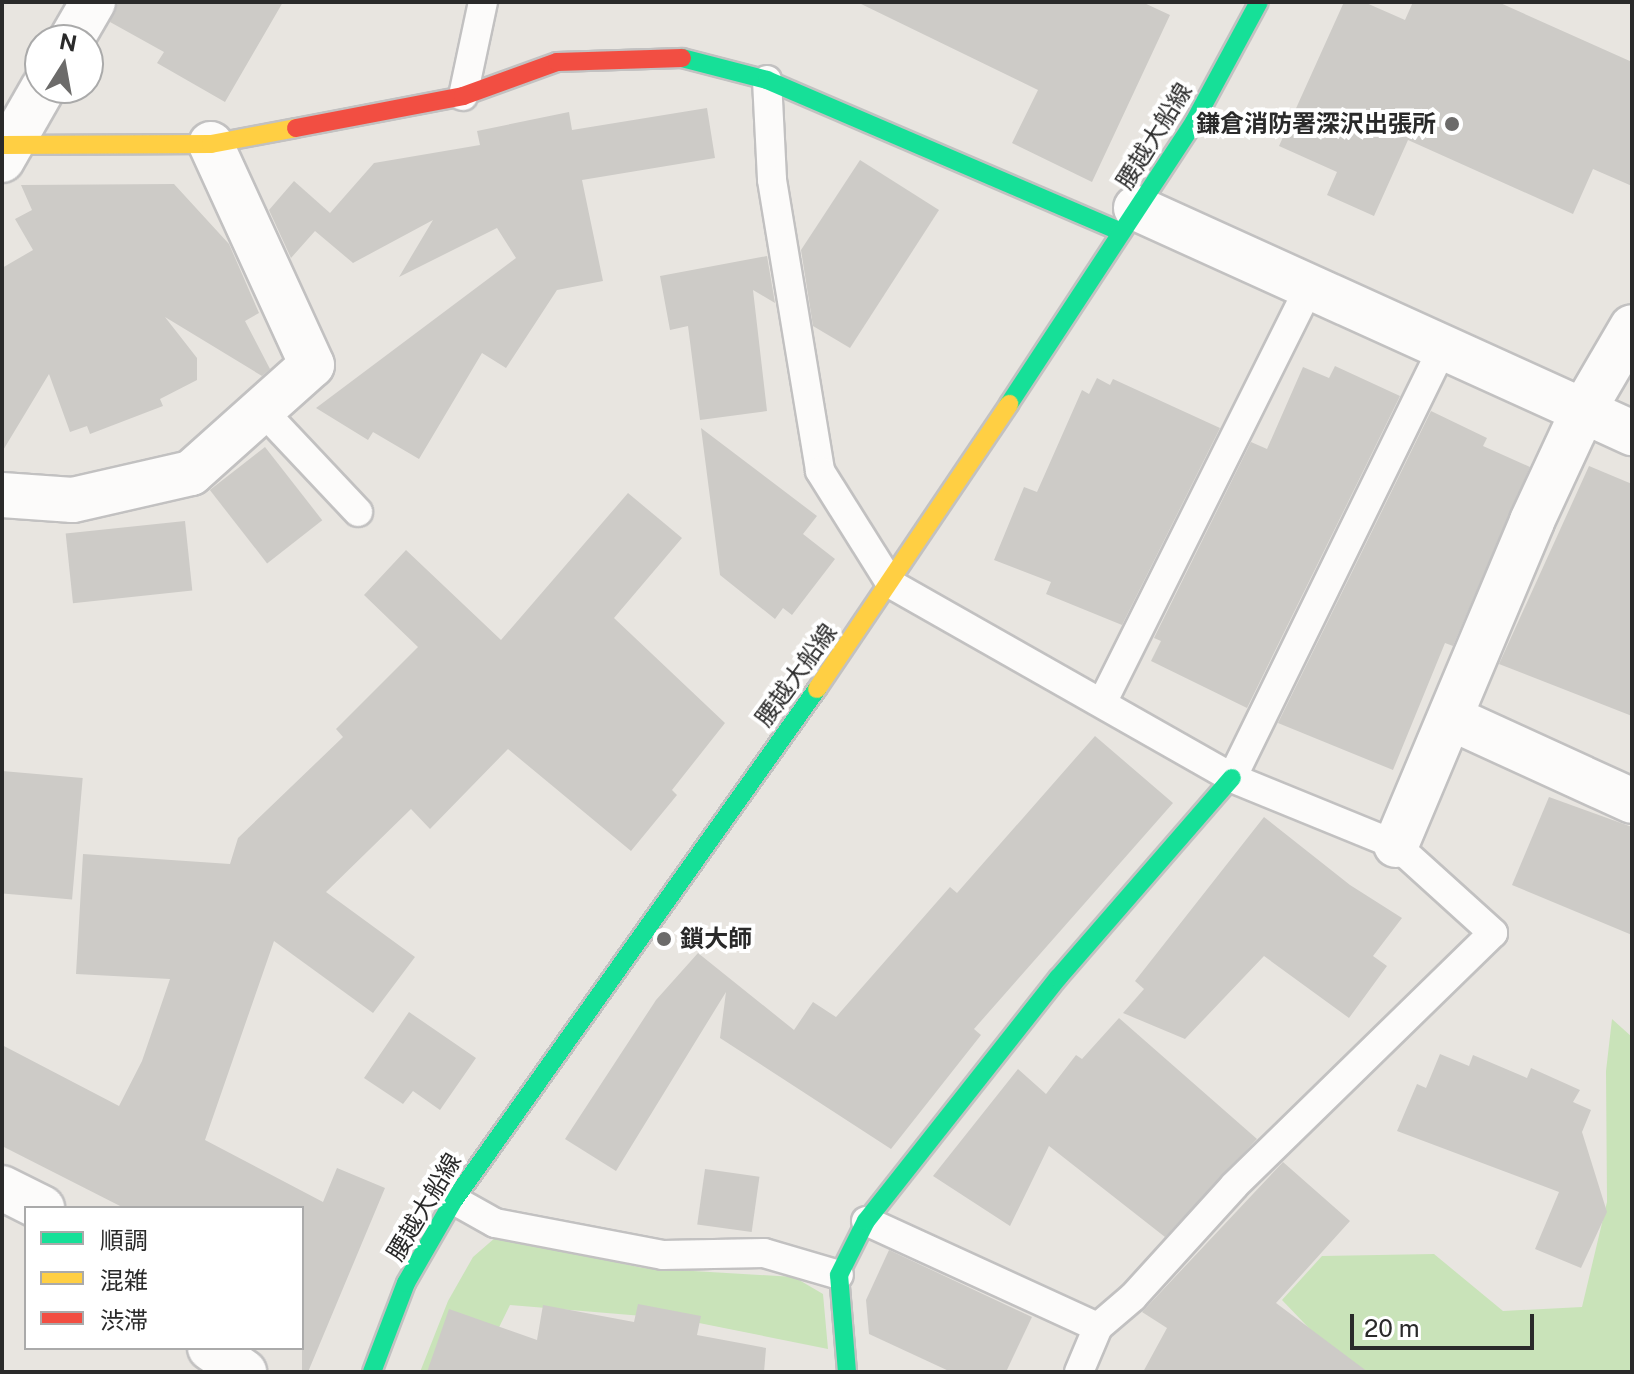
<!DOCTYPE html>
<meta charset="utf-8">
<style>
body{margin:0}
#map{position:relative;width:1634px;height:1374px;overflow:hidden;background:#e8e5e0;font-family:"Public Sans","Noto Sans JP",sans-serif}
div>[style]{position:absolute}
.green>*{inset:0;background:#c9e3b9}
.building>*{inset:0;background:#cdcbc7;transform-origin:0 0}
.roads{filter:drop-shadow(2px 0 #c2c1c1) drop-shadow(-2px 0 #c2c1c1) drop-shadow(0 2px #c2c1c1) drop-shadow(0 -2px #c2c1c1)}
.lane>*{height:28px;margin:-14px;padding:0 14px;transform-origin:14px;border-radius:14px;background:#fcfbfa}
.street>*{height:44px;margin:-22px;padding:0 22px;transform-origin:22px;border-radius:22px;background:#fcfbfa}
.fast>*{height:18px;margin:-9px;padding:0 9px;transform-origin:9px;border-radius:9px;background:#16e098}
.slow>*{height:18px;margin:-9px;padding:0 9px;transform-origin:9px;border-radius:9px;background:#ffcf43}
.jam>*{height:18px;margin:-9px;padding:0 9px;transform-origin:9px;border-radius:9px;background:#f24e42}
.dots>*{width:22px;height:22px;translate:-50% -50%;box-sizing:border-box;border:4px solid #fff;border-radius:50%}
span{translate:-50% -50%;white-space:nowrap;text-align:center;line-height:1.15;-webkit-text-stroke:8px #fff;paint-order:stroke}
.poi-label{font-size:24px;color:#2a2a2a;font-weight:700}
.right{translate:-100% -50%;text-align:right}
.left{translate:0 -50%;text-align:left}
.street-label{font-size:24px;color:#2a2a2a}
.frame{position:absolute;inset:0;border:4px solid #2a2a2a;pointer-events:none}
.legend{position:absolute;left:24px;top:1206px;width:280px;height:144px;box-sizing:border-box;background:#fff;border:2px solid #aaa;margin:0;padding:10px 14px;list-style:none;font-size:24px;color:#2a2a2a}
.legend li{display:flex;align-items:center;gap:16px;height:40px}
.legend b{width:40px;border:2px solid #aaa}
.north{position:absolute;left:24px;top:24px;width:80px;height:80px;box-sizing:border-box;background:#fff;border:2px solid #aaa;border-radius:50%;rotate:11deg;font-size:22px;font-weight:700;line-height:32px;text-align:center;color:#2a2a2a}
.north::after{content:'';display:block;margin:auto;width:28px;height:36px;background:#6c6b6a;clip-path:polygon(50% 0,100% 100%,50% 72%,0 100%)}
.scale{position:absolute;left:1350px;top:1314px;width:184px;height:36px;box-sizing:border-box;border:4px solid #2a2a2a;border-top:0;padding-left:10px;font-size:24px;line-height:28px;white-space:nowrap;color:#2a2a2a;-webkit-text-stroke:6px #fff;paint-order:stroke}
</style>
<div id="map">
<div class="green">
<div style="clip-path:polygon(1612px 1019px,1632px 1037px,1632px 1372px,1351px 1372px,1282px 1300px,1322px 1256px,1434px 1254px,1503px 1311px,1582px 1307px,1607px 1202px,1606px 1071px)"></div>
<div style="clip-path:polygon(496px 1237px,643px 1268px,794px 1277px,823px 1294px,828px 1349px,679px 1319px,510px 1305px,477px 1372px,420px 1372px,448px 1301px,473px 1257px)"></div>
</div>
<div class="building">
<div style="clip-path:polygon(118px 2px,283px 2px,225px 102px,157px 63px,164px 52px,110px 22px)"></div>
<div style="clip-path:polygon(857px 2px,1142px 2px,1170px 15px,1092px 182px,1012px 143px,1038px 90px)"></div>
<div style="clip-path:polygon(1344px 2px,1364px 2px,1405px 20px,1413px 2px,1498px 2px,1632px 62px,1632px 186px,1593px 169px,1573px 214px,1408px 140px,1374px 216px,1327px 195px,1337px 172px,1279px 146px)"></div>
<div style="clip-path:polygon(707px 108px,715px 158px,582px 180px,603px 281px,557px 290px,506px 368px,482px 353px,419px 459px,373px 432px,368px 440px,316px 408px,516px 258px,497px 228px,399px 277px,433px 220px,353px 263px,315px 231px,291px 258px,269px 210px,294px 181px,330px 213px,374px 163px,480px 145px,477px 131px,569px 112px,572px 130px)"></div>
<div style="clip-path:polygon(860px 160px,939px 210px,850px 348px,813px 326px,801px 250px)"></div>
<div style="clip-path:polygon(174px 184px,229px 244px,259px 313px,245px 321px,270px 369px,262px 376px,165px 317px,197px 358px,197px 380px,160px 399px,163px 406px,90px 434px,87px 426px,70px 432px,49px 374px,2px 452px,2px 268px,33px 250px,15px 219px,32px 210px,21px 185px)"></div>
<div style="clip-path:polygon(767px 256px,775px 303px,753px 290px,767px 411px,700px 420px,688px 326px,670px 330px,660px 276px)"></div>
<div style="clip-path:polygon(1335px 366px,1400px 396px,1247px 708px,1151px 661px,1161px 641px,1154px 638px,1251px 442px,1267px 449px,1303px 367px,1329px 378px)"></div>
<div style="clip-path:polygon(1097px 378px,1110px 385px,1113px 379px,1220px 428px,1122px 625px,1046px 594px,1051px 582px,994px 560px,1024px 487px,1037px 492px,1082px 390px,1089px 394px)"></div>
<div style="clip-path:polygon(1431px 411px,1487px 438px,1483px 446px,1530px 467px,1453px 646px,1445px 643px,1393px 770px,1278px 723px)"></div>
<div style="clip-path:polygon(701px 428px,817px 516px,803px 534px,835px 559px,792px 615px,783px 608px,775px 619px,720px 575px)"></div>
<div style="left:265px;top:447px;width:93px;height:70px;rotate:52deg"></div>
<div style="clip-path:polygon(1589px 466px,1632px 484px,1632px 716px,1499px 664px)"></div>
<div style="clip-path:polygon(628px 493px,682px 538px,614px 618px,725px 723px,672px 790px,677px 795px,631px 851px,508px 749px,430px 829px,411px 809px,326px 892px,415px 957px,373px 1013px,274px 941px,205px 1140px,323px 1202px,337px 1168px,385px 1188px,308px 1372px,302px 1372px,302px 1208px,124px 1208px,2px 1146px,2px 1045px,119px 1106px,142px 1061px,170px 979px,76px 974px,83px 854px,230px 864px,238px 838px,343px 737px,336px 729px,418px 647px,364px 595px,406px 550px,501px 640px)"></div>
<div style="left:185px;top:521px;width:70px;height:120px;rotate:84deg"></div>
<div style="clip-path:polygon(1095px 736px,1173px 803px,974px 1029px,981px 1035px,891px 1149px,720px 1038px,726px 992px,616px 1171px,565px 1139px,656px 1000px,698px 953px,794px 1030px,813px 1002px,836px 1017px,950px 887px,957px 893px)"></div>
<div style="left:2px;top:771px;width:81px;height:122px;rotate:5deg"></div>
<div style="clip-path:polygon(1549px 797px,1632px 827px,1632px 935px,1512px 885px)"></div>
<div style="clip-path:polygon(1264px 817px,1350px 885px,1402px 918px,1373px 956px,1387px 966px,1349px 1018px,1264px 956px,1185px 1039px,1123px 1013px,1144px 989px,1135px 981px)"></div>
<div style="clip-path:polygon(409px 1012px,476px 1058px,440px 1110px,413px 1091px,403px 1104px,364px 1078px)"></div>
<div style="clip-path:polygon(1119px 1018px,1257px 1139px,1165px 1237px,1049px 1146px,1010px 1226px,933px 1176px,1018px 1069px,1046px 1094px,1076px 1055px,1082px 1059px)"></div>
<div style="clip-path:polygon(1440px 1054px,1469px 1066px,1473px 1055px,1527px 1078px,1531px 1068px,1580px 1090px,1573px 1102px,1591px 1110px,1582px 1132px,1607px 1212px,1581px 1268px,1535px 1249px,1559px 1192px,1397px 1131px,1417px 1084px,1426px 1088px)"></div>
<div style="clip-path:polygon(1283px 1162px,1350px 1221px,1276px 1303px,1368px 1372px,1143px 1372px,1167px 1328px,1142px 1312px)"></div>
<div style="left:705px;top:1169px;width:55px;height:56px;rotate:8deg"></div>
<div style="clip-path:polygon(889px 1250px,1032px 1317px,1006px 1372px,951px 1372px,869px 1334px,866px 1300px)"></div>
<div style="clip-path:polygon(638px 1304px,701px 1316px,697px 1335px,766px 1348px,764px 1372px,427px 1372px,449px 1309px,537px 1340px,543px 1305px,634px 1322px)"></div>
</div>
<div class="roads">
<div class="lane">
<div style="left:767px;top:80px;width:100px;rotate:87.1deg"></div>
<div style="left:772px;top:180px;width:295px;rotate:80.6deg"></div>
<div style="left:820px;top:471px;width:133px;rotate:57.9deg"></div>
<div style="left:891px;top:584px;width:392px;rotate:29.6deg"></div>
<div style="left:1232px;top:778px;width:177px;rotate:22.2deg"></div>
<div style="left:1396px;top:845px;width:131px;rotate:42.2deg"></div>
<div style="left:1493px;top:933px;width:362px;rotate:135.7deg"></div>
<div style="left:1234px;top:1186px;width:150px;rotate:132.3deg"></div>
<div style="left:1133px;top:1297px;width:46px;rotate:139.4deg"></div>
<div style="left:1098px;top:1327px;width:49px;rotate:112.9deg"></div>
<div style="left:463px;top:96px;width:96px;rotate:-78deg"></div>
<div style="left:262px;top:410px;width:140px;rotate:46.7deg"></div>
<div style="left:1102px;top:703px;width:466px;rotate:-63.5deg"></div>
<div style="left:1232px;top:778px;width:480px;rotate:-63.9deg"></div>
<div style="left:454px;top:1200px;width:47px;rotate:29.3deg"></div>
<div style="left:495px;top:1223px;width:171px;rotate:10.8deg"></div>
<div style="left:663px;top:1255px;width:101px;rotate:-1.1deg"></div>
<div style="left:764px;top:1253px;width:78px;rotate:16.3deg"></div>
<div style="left:866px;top:1221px;width:255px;rotate:24.6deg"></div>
</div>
<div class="street">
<div style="left:71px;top:40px;width:44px;rotate:-59.9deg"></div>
<div style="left:2px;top:160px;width:83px;rotate:-60.3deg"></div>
<div style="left:1136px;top:208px;width:545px;rotate:24.4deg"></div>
<div style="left:2px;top:495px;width:71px;rotate:4deg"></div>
<div style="left:73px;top:500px;width:121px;rotate:-12.9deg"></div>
<div style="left:191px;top:473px;width:162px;rotate:-41.8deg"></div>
<div style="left:312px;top:365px;width:243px;rotate:-114.6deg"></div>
<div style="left:1451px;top:718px;width:199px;rotate:24.6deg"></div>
<div style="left:1396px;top:845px;width:351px;rotate:-67.2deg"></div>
<div style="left:1532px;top:521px;width:121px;rotate:-65.1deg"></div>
<div style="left:1583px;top:411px;width:97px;rotate:-59.7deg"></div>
<div style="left:2px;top:1188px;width:45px;rotate:26.6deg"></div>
<div style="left:210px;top:1348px;width:42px;rotate:35.2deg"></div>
</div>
<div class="fast">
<div style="left:682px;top:58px;width:88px;rotate:14.5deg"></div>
<div style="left:767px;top:80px;width:383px;rotate:23.2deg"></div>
<div style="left:1009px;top:404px;width:337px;rotate:-56.7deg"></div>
<div style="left:1194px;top:122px;width:136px;rotate:-61.6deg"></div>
<div style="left:372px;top:1372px;width:95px;rotate:-69.1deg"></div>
<div style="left:406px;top:1283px;width:96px;rotate:-60deg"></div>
<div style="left:454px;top:1200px;width:627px;rotate:-54.61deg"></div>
<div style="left:847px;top:1372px;width:97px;rotate:-94.7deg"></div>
<div style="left:839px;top:1275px;width:60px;rotate:-63.4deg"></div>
<div style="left:866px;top:1221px;width:310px;rotate:-51.7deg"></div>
<div style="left:1058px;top:978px;width:265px;rotate:-49deg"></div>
</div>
<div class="slow">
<div style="left:2px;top:145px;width:209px;rotate:-0.3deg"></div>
<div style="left:211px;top:144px;width:86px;rotate:-10.7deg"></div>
<div style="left:817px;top:689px;width:344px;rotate:-56deg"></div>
</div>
<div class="jam">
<div style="left:296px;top:128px;width:170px;rotate:-10.8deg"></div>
<div style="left:463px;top:96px;width:100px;rotate:-19.9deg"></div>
<div style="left:557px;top:62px;width:125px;rotate:-1.8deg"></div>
</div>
</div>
<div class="dots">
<div style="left:1452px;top:124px;background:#6c6b6a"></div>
<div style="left:664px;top:939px;background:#6c6b6a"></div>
</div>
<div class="poi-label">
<span class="right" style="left:1436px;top:124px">鎌倉消防署深沢出張所</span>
<span class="left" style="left:680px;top:939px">鎖大師</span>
</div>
<div class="street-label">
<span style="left:1154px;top:136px;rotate:-58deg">腰越大船線</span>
<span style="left:796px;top:675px;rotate:-54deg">腰越大船線</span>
<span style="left:424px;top:1207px;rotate:-59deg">腰越大船線</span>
</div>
<div class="frame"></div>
<ul class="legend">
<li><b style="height:10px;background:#16e098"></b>順調</li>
<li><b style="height:10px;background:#ffcf43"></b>混雑</li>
<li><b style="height:10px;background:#f24e42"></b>渋滞</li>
</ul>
<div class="north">N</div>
<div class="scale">20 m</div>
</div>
